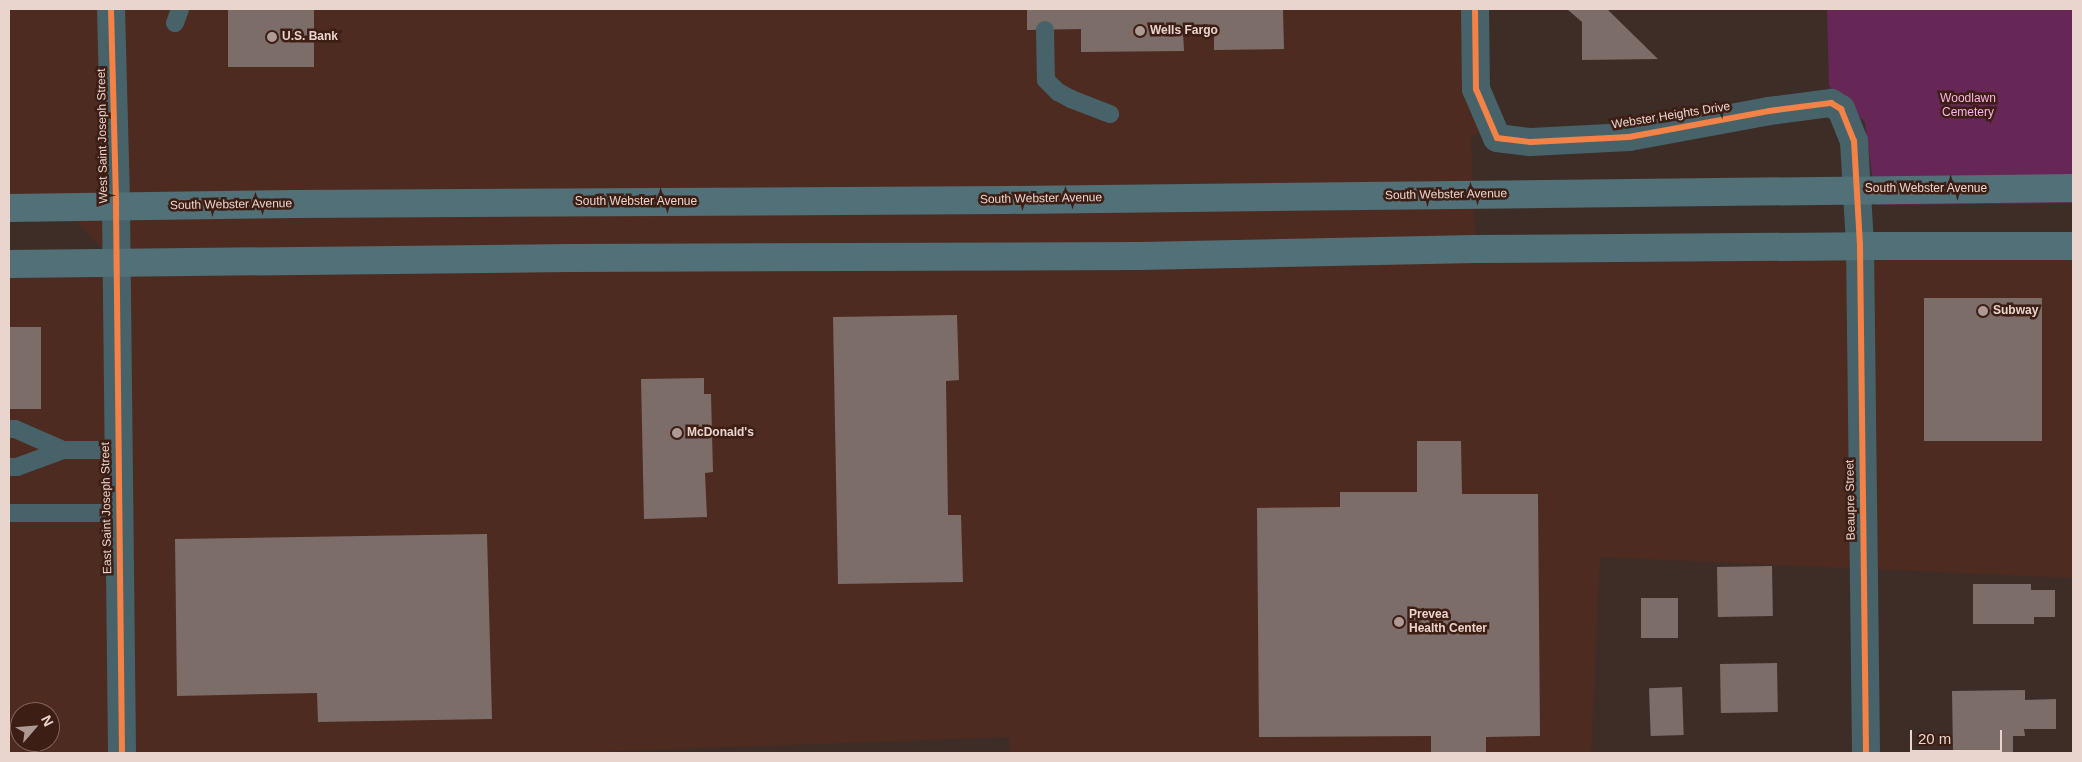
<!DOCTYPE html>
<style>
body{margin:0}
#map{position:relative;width:2082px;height:762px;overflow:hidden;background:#3e2d27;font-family:Arial,sans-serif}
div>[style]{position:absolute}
.built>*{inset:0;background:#4e2b20}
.green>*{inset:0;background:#672756}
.building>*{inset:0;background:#7d6d68;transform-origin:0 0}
.service>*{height:18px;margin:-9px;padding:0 9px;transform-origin:9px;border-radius:9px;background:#476369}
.minor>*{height:28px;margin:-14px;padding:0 14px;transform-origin:14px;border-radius:14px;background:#476369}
.secondary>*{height:28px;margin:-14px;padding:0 14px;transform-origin:14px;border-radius:14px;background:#527077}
.cycleway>*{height:6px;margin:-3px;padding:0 3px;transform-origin:3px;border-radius:3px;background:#f48246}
.dots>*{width:14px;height:14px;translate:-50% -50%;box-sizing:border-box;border:2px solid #3c1e15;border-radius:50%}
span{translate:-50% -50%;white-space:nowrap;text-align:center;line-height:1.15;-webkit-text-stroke:5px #3c1e15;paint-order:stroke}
.poi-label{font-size:12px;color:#ead5ce;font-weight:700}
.left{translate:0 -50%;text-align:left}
.park-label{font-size:12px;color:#fcb3e7}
.street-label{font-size:12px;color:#ead5ce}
.frame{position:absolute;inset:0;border:10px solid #ead5ce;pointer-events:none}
.north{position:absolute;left:10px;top:702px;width:50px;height:50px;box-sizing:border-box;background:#3c1e15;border:1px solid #82675f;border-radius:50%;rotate:63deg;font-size:14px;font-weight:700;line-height:20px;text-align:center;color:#ead5ce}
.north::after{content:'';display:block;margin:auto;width:18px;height:22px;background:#ae9a94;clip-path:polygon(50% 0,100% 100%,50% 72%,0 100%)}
.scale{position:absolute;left:1910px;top:730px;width:92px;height:22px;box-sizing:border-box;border:2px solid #ead5ce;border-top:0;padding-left:6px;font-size:15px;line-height:18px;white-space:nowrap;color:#ead5ce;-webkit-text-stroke:4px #3c1e15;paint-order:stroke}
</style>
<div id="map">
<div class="built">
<div style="clip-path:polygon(evenodd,9px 9px,1475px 9px,1492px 124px,1471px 138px,1475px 249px,2073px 246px,2073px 578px,1600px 557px,1591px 753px,1010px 753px,1009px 737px,567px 753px,9px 753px,9px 264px,114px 262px,63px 207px,9px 207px,9px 9px,20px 712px,50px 712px,50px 742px,20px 742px,20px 712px)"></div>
</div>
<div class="green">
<div style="clip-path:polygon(1827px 9px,2073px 9px,2073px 203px,1876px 205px,1865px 122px,1829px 86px)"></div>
</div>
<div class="building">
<div style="left:228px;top:9px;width:86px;height:58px"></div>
<div style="clip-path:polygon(1027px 9px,1283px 9px,1284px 49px,1214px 50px,1214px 30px,1183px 31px,1184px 51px,1081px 52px,1081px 29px,1027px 30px)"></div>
<div style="clip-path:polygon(1567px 9px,1607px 9px,1658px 59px,1582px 60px,1582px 22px)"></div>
<div style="left:1924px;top:298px;width:118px;height:143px"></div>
<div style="clip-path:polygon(957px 315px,959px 380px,946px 381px,948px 515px,961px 515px,963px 582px,838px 584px,833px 317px)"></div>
<div style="left:9px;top:327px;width:32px;height:82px"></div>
<div style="clip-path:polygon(704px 378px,704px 394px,711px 394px,713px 472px,705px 473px,707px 517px,644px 519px,641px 379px)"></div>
<div style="clip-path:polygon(1417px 441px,1461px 441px,1462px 494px,1538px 494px,1540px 736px,1486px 737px,1486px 753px,1431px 753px,1431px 736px,1259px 737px,1257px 508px,1340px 507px,1340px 492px,1417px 492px)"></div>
<div style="clip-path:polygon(487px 534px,492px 719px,318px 722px,317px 693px,177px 696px,175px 539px)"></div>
<div style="left:1772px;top:566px;width:50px;height:55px;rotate:89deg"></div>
<div style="clip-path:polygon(1973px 584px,2031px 584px,2031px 590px,2055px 590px,2055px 617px,2034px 617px,2034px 624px,1973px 624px)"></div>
<div style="left:1678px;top:598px;width:40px;height:37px;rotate:90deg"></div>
<div style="left:1777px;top:663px;width:49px;height:57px;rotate:89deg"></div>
<div style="left:1682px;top:687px;width:48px;height:33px;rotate:88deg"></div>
<div style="clip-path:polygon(2025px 690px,2025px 700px,2056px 699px,2056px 729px,2024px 729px,2025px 736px,2013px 736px,2013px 753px,1953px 753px,1952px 691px)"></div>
</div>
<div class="service">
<div style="left:175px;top:23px;width:15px;rotate:-70deg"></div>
<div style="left:1045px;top:30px;width:50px;rotate:88.9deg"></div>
<div style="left:1046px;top:80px;width:17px;rotate:45deg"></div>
<div style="left:1058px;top:92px;width:15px;rotate:28deg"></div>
<div style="left:1071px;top:99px;width:42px;rotate:21deg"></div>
<div style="left:9px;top:429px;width:6px"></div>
<div style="left:15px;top:429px;width:52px;rotate:23.6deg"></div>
<div style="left:63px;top:450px;width:54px"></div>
<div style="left:9px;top:467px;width:8px"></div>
<div style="left:17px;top:467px;width:49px;rotate:-20.3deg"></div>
<div style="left:9px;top:513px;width:109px"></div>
</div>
<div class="minor">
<div style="left:111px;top:9px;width:197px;rotate:88.5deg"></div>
<div style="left:116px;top:206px;width:547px;rotate:89.37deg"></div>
<div style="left:1475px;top:9px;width:80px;rotate:89.3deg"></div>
<div style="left:1476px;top:89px;width:53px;rotate:66.8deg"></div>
<div style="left:1497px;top:138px;width:34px;rotate:7deg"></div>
<div style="left:1531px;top:142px;width:98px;rotate:-2.9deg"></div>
<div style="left:1629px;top:137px;width:142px;rotate:-10.5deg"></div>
<div style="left:1769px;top:111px;width:63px;rotate:-7.4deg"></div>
<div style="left:1831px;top:103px;width:12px;rotate:31deg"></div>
<div style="left:1841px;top:109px;width:35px;rotate:68deg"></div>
<div style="left:1854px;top:141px;width:105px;rotate:86.7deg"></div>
<div style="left:1860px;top:246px;width:507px;rotate:89.32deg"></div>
</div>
<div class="secondary">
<div style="left:9px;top:208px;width:286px;rotate:-0.8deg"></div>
<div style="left:295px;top:204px;width:711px;rotate:-0.32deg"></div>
<div style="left:1006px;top:200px;width:1067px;rotate:-0.64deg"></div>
<div style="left:9px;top:264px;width:560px;rotate:-0.61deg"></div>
<div style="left:569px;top:258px;width:570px;rotate:-0.2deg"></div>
<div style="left:1139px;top:256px;width:336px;rotate:-1.2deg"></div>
<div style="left:1475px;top:249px;width:385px;rotate:-0.4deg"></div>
<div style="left:1860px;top:246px;width:213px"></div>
</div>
<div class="cycleway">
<div style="left:111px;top:9px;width:197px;rotate:88.5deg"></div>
<div style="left:116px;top:206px;width:547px;rotate:89.37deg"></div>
<div style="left:1475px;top:9px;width:80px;rotate:89.3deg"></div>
<div style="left:1476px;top:89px;width:53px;rotate:66.8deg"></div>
<div style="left:1497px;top:138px;width:34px;rotate:7deg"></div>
<div style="left:1531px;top:142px;width:98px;rotate:-2.9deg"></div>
<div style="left:1629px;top:137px;width:142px;rotate:-10.5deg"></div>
<div style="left:1769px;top:111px;width:63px;rotate:-7.4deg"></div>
<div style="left:1831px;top:103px;width:12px;rotate:31deg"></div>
<div style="left:1841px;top:109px;width:35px;rotate:68deg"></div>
<div style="left:1854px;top:141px;width:105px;rotate:86.7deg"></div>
<div style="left:1860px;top:246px;width:507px;rotate:89.32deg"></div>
</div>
<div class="dots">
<div style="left:1140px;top:31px;background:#ae9a94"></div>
<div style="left:272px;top:37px;background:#ae9a94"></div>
<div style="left:1983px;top:311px;background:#ae9a94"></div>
<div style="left:677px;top:433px;background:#ae9a94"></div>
<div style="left:1399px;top:622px;background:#ae9a94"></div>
</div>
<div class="poi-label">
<span class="left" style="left:1150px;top:31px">Wells Fargo</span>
<span class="left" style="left:282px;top:37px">U.S. Bank</span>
<span class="left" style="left:1993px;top:311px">Subway</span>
<span class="left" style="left:687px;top:433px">McDonald's</span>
<span class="left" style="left:1409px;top:622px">Prevea<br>Health Center</span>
</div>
<div class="park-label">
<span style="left:1968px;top:106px">Woodlawn<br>Cemetery</span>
</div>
<div class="street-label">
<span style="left:1671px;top:116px;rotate:-9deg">Webster Heights Drive</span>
<span style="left:103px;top:136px;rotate:-91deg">West Saint Joseph Street</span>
<span style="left:1926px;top:189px">South Webster Avenue</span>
<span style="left:1446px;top:195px;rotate:-1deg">South Webster Avenue</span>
<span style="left:1041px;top:199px;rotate:-1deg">South Webster Avenue</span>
<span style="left:636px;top:202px">South Webster Avenue</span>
<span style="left:231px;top:205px;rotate:-1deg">South Webster Avenue</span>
<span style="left:1851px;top:500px;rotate:-91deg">Beaupre Street</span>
<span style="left:107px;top:508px;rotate:-91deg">East Saint Joseph Street</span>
</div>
<div class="frame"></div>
<div class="north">N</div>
<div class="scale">20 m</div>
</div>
